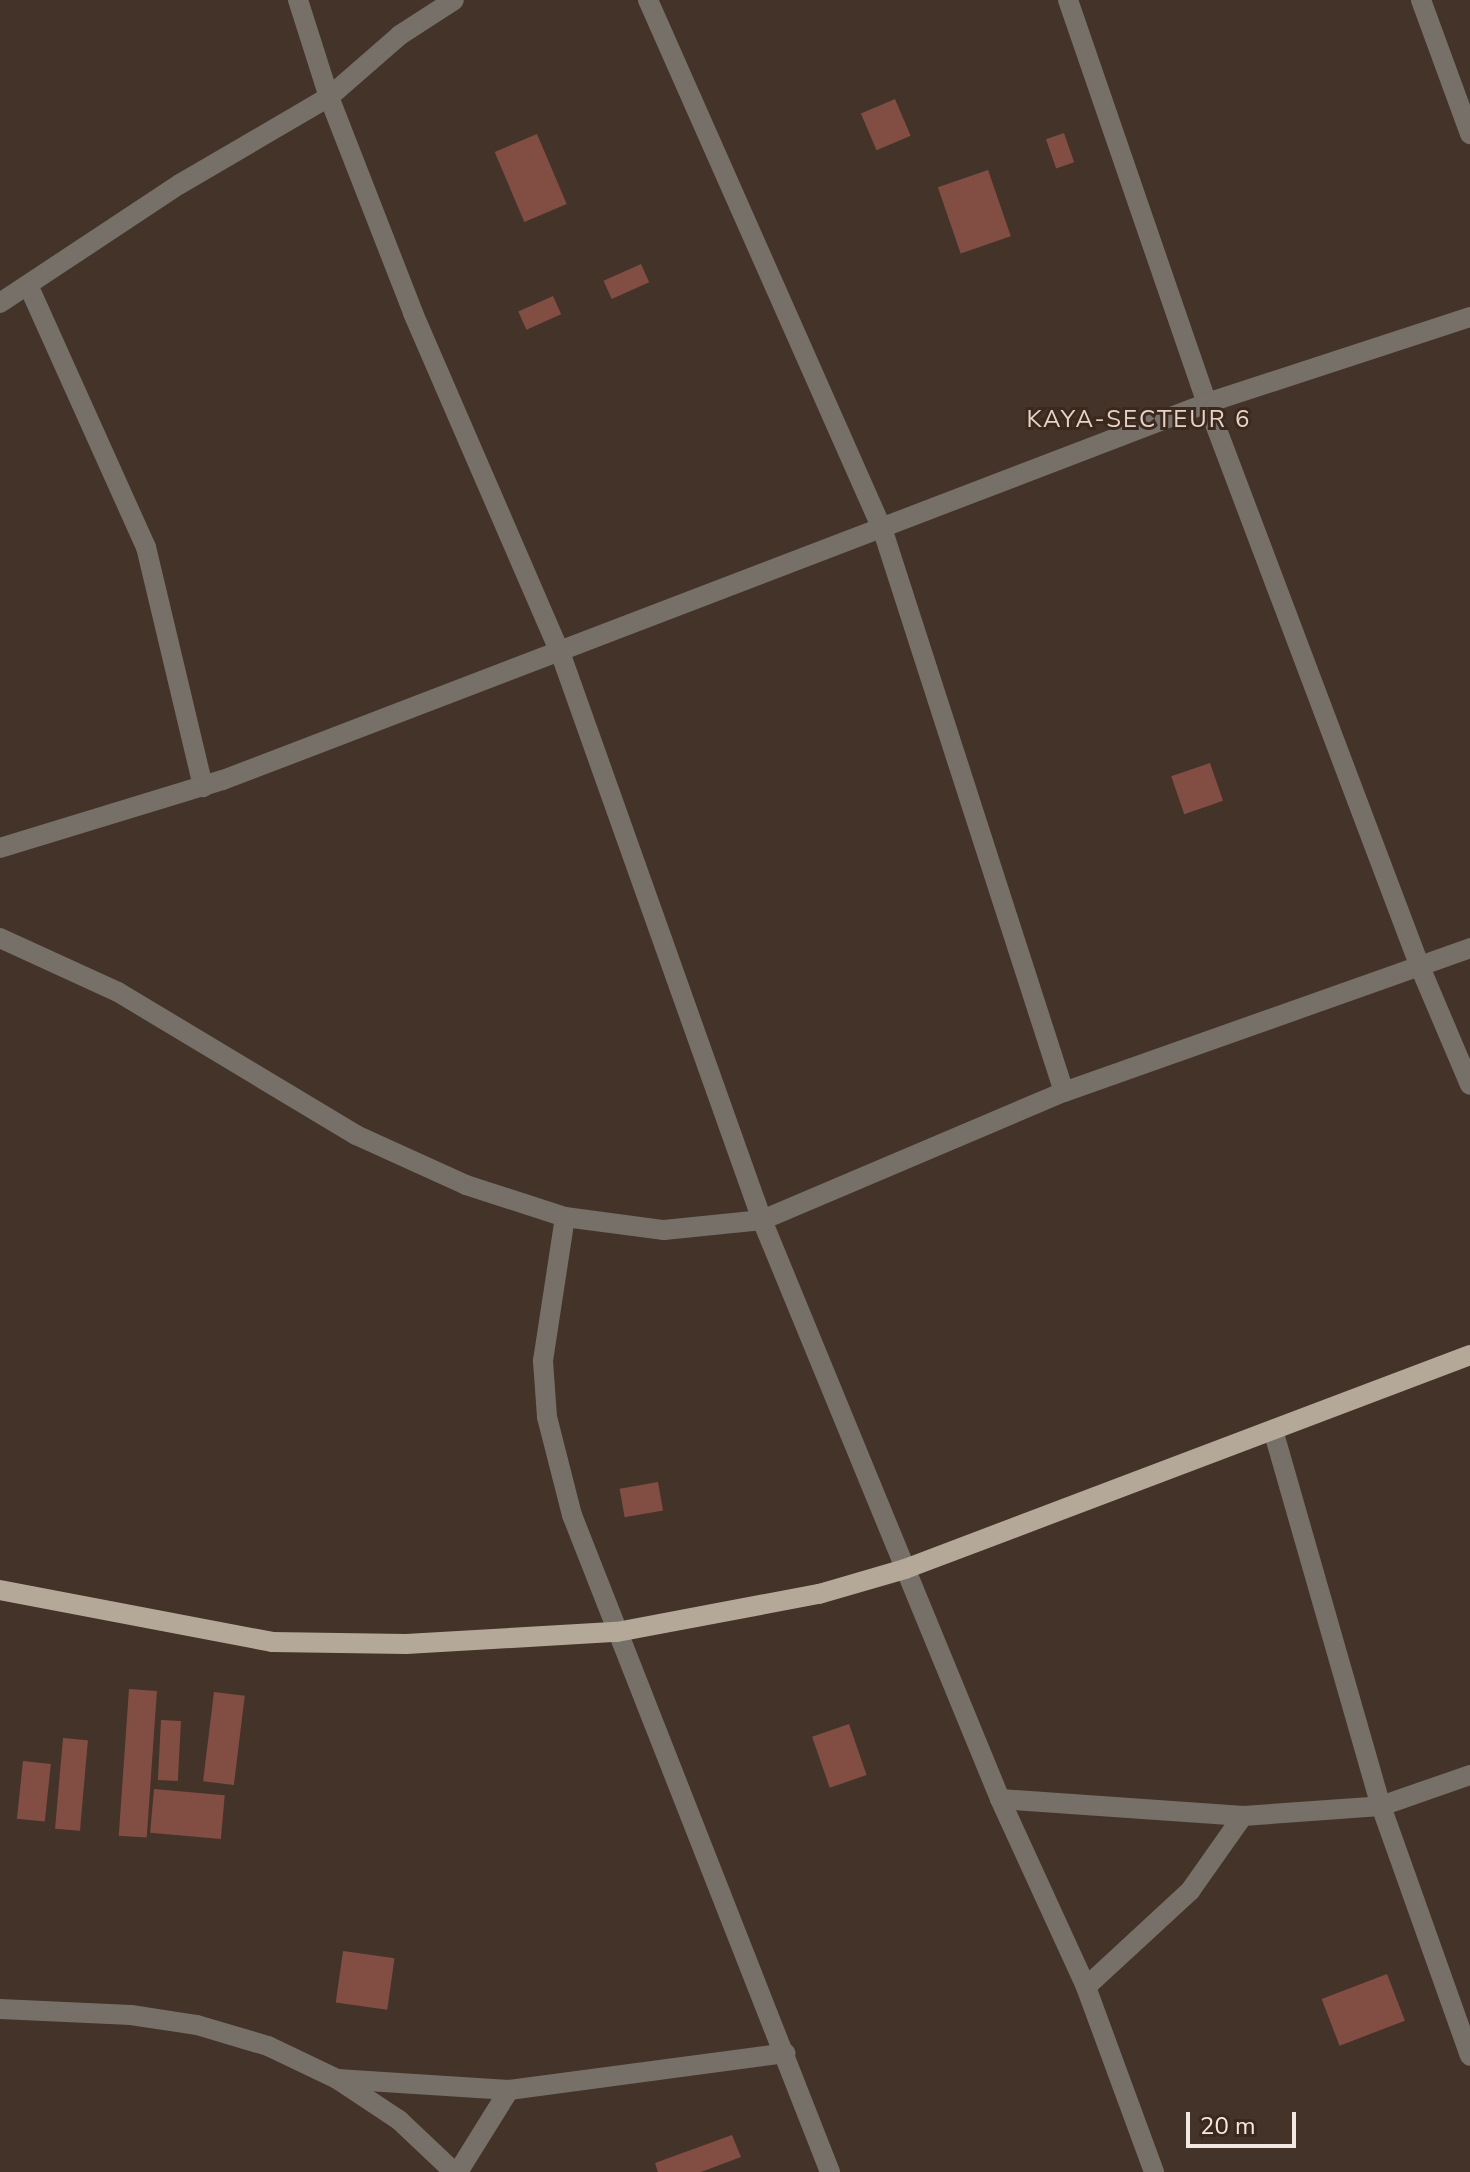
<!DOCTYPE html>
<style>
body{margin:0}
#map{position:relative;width:1470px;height:2172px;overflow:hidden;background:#443328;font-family:"Nunito Sans",sans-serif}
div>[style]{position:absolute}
.building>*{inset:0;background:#824e44;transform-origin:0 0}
.minor>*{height:20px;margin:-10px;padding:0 10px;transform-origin:10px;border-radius:10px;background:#767069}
.major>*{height:20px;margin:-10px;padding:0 10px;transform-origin:10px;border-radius:10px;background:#b4a898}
span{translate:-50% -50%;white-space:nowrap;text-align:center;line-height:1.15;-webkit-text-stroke:6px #3a291f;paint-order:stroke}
.neighbourhood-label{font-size:24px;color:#e8d2c4;letter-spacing:2px}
.scale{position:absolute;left:1186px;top:2112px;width:110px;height:36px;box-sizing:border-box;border:4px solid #f4e9e2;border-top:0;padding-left:10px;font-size:24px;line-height:28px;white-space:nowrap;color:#f4e9e2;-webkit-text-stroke:6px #3a291f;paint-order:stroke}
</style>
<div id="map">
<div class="building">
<div style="left:895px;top:99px;width:40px;height:37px;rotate:67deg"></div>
<div style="left:1064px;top:133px;width:31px;height:19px;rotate:71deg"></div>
<div style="left:537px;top:134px;width:76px;height:46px;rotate:67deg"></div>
<div style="left:988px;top:170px;width:70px;height:53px;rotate:71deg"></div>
<div style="left:641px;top:264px;width:20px;height:41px;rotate:66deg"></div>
<div style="left:553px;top:296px;width:20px;height:38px;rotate:66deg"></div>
<div style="left:1210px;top:763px;width:40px;height:41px;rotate:71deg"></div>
<div style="left:658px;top:1482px;width:29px;height:39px;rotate:80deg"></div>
<div style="left:129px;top:1689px;width:28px;height:147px;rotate:4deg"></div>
<div style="left:214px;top:1692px;width:31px;height:90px;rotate:7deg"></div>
<div style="left:161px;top:1720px;width:20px;height:60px;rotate:3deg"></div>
<div style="left:849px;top:1724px;width:54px;height:39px;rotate:71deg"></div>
<div style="left:63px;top:1738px;width:25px;height:91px;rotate:5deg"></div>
<div style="left:23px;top:1761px;width:28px;height:58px;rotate:6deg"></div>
<div style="left:154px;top:1789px;width:71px;height:44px;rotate:5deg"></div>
<div style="left:343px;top:1951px;width:52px;height:52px;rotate:8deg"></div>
<div style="left:1387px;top:1974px;width:50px;height:70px;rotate:69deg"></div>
<div style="clip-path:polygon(732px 2135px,741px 2157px,701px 2172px,658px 2172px,655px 2163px)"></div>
</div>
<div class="minor">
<div style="left:298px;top:0;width:102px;rotate:72.3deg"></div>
<div style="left:329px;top:97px;width:232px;rotate:68.7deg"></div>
<div style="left:413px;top:313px;width:369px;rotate:66.6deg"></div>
<div style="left:560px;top:652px;width:603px;rotate:70.42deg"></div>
<div style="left:762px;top:1220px;width:626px;rotate:67.65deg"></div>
<div style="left:1000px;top:1799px;width:207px;rotate:65.4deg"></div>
<div style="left:1086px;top:1987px;width:197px;rotate:69.8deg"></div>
<div style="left:648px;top:0;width:581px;rotate:66.13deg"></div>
<div style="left:883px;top:531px;width:589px;rotate:72.12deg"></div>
<div style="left:1068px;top:0;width:426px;rotate:71deg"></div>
<div style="left:1207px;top:403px;width:603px;rotate:69.31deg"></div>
<div style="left:1420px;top:967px;width:128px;rotate:67deg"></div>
<div style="left:1421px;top:0;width:143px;rotate:69.9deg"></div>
<div style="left:29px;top:287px;width:285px;rotate:65.8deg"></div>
<div style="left:146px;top:547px;width:247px;rotate:76.6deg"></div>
<div style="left:0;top:303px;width:216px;rotate:-33.5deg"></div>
<div style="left:180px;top:184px;width:173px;rotate:-30.3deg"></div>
<div style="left:329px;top:97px;width:94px;rotate:-41.1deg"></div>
<div style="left:400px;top:35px;width:64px;rotate:-32.9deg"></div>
<div style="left:0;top:848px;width:233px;rotate:-17deg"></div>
<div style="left:223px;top:780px;width:1054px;rotate:-20.96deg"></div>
<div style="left:1207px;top:403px;width:277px;rotate:-18.1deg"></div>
<div style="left:0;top:938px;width:130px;rotate:24.6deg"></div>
<div style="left:118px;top:992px;width:278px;rotate:31deg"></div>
<div style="left:356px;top:1135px;width:121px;rotate:24.4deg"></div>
<div style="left:466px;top:1185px;width:104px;rotate:17.9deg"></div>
<div style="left:565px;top:1217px;width:100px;rotate:7.5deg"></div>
<div style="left:664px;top:1230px;width:99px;rotate:-5.8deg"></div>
<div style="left:762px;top:1220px;width:328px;rotate:-23deg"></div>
<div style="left:1064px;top:1092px;width:431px;rotate:-19.5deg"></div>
<div style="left:565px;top:1217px;width:146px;rotate:98.7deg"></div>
<div style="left:543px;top:1361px;width:56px;rotate:85.9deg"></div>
<div style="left:547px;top:1417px;width:101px;rotate:75.7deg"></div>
<div style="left:572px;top:1515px;width:706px;rotate:68.56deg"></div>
<div style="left:1273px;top:1430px;width:391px;rotate:74deg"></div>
<div style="left:1381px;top:1806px;width:265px;rotate:70.4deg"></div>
<div style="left:1000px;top:1799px;width:244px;rotate:4deg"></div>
<div style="left:1243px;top:1816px;width:138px;rotate:-4.1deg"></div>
<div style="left:1381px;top:1806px;width:94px;rotate:-19.2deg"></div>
<div style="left:1086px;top:1987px;width:142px;rotate:-42.7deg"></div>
<div style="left:1190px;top:1891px;width:92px;rotate:-54.8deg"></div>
<div style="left:0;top:2009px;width:131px;rotate:2.6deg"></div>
<div style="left:131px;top:2015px;width:67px;rotate:8.6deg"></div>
<div style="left:197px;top:2025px;width:74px;rotate:16.5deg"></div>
<div style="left:268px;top:2046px;width:76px;rotate:25.6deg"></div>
<div style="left:337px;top:2079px;width:74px;rotate:33.5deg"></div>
<div style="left:399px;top:2120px;width:76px;rotate:43.4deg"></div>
<div style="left:337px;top:2079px;width:172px;rotate:3.7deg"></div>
<div style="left:509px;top:2090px;width:279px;rotate:-7.6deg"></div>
<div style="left:458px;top:2172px;width:97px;rotate:-58.1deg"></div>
</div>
<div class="major">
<div style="left:0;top:1590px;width:277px;rotate:10.8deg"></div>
<div style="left:272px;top:1642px;width:134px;rotate:0.9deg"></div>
<div style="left:406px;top:1644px;width:211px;rotate:-3.3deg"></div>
<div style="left:617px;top:1632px;width:206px;rotate:-10.7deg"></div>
<div style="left:819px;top:1594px;width:90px;rotate:-16.2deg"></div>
<div style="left:905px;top:1569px;width:604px;rotate:-20.74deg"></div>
</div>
<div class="neighbourhood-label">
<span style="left:1139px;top:420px">KAYA-SECTEUR 6</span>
</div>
<div class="scale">20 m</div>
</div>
